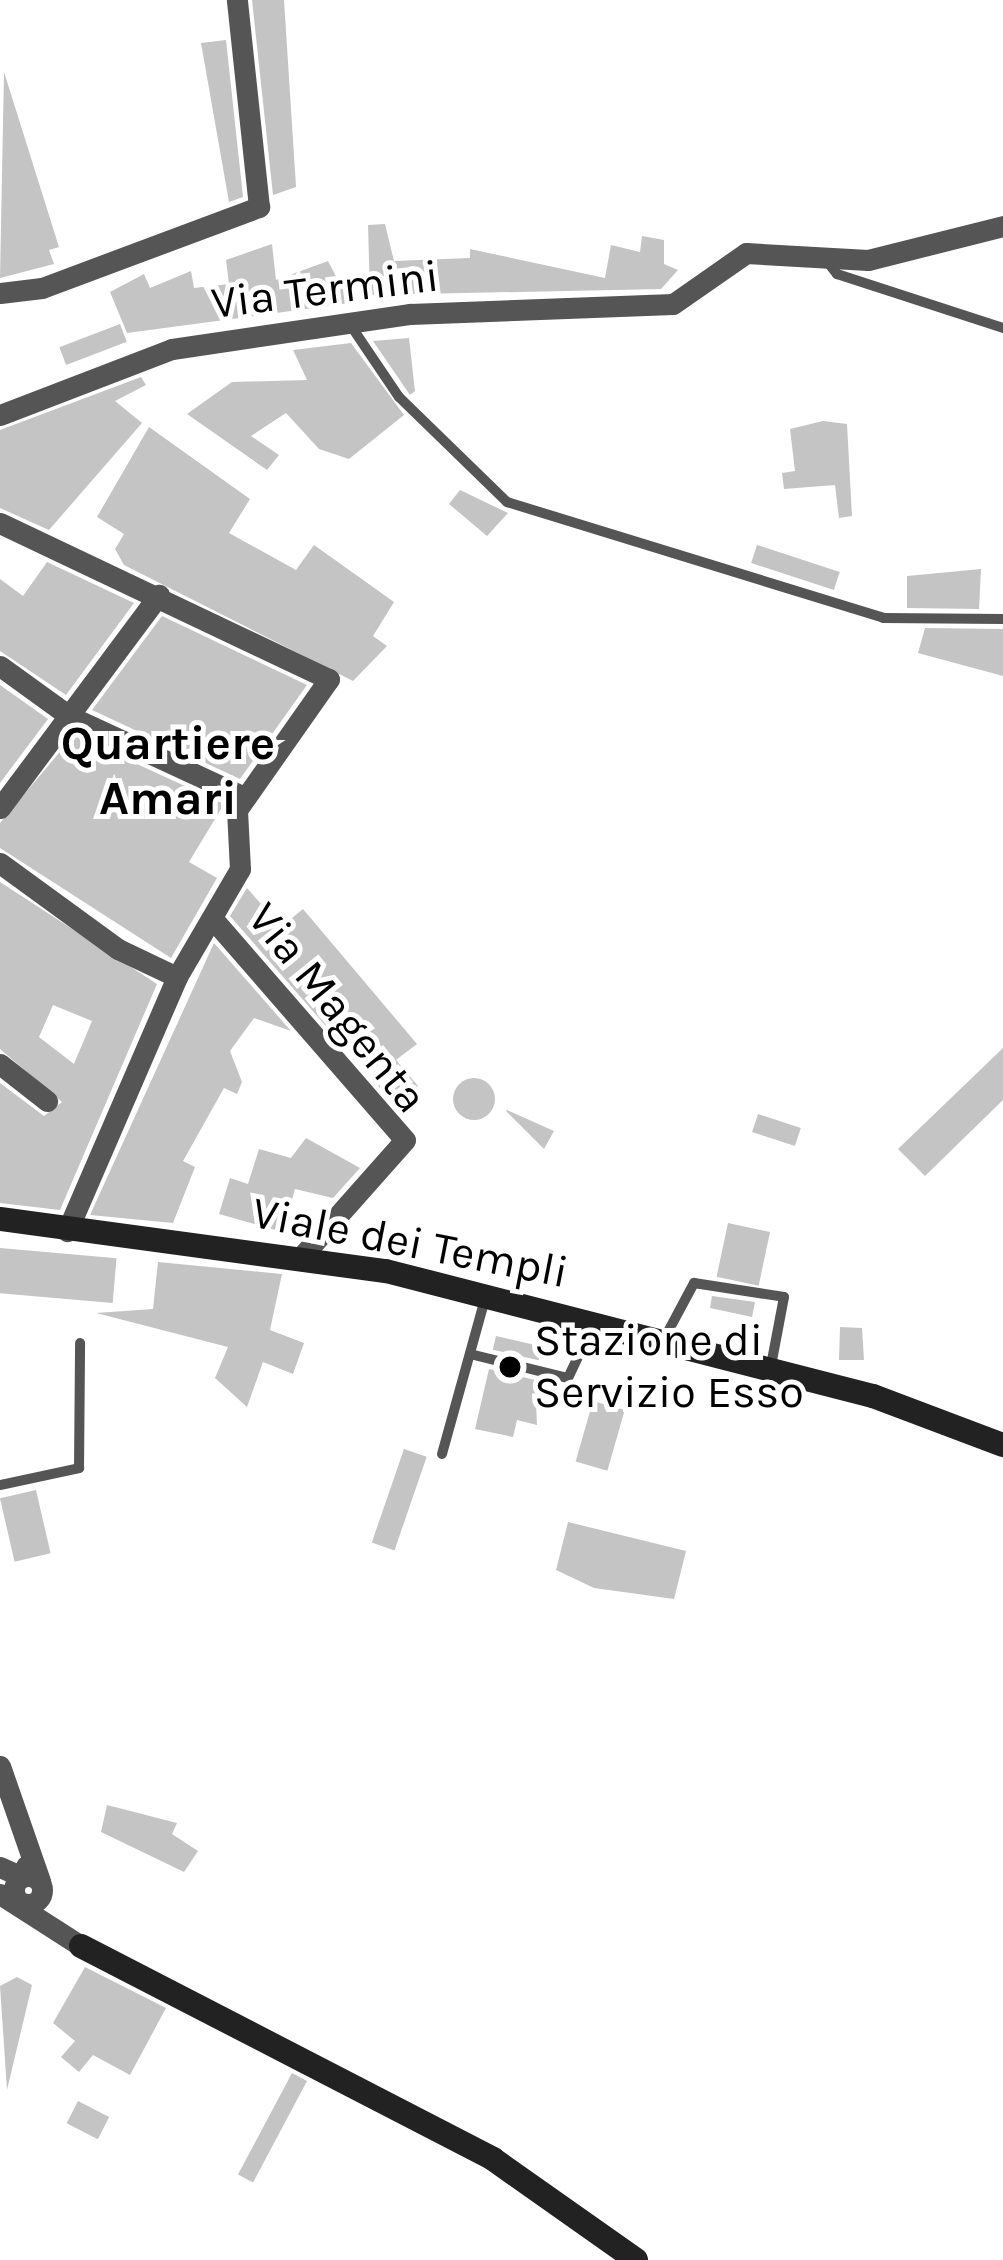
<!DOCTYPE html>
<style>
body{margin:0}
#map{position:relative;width:1003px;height:2260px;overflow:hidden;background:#fff;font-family:Karla,sans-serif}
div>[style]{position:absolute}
.building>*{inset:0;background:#c4c4c4;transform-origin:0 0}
.round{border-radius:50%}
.lane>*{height:10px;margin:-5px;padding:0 5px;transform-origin:5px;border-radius:5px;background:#555}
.street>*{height:21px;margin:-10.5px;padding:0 10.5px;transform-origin:10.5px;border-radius:10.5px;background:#555}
.street>.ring{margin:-10.5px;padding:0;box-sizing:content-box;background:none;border:21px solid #555;border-radius:50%}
.secondary>*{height:24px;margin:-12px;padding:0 12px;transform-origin:12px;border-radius:12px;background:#222}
.dots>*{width:33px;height:33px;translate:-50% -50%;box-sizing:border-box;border:6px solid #fff;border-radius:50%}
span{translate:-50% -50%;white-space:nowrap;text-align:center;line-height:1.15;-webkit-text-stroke:10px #fff;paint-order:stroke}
.street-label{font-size:45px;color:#000}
.poi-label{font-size:45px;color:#000}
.left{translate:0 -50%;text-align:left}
.neighbourhood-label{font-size:48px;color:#000;font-weight:700}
</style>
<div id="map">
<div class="building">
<div style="clip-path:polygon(252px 0,284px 0,296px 187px,273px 195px)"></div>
<div style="clip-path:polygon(226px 40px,243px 197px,229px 202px,201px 43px)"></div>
<div style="clip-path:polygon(4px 72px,59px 247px,49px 250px,54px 264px,0 278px)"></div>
<div style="clip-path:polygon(385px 224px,394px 261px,470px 258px,470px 249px,605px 278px,611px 245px,640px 252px,642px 236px,664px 240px,664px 264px,678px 270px,661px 289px,370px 295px,368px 225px)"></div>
<div style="clip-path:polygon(272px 244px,276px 280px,328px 261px,350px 303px,127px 333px,110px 292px,144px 274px,150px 288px,191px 271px,194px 288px,229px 284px,226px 260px)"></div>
<div style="left:120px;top:324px;width:19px;height:65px;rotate:69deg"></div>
<div style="clip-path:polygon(409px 338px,415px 391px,410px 395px,373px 341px)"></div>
<div style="clip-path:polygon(351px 343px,404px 415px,349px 459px,319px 449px,286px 413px,251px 436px,279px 455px,267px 470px,187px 414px,232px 382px,307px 380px,293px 350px)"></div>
<div style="clip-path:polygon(141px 377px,146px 385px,115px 401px,142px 423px,49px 530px,0 508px,0 430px)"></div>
<div style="clip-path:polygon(823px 421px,847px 424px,852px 516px,839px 518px,835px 485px,784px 489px,782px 473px,795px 471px,790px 429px)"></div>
<div style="clip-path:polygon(149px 427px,250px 499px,229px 533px,296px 570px,314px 545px,394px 602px,373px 636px,387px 646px,353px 681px,124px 565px,115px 549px,124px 534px,97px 517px)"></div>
<div style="clip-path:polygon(460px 490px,508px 513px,487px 536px,449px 504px)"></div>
<div style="left:757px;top:545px;width:87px;height:19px;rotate:18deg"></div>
<div style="clip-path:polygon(47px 562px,134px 603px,66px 695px,0 651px,0 579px,23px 596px)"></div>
<div style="clip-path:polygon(981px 569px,979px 609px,907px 608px,907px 576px)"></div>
<div style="clip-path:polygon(162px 616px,307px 685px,240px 779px,92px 710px)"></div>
<div style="clip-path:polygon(925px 628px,1003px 629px,1003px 676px,918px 653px)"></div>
<div style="clip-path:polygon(0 685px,48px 719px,0 783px)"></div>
<div style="clip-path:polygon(74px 735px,224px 804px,189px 862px,217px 878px,171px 958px,0 848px,0 823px)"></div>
<div style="clip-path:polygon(evenodd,0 882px,157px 984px,60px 1210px,0 1203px,0 1083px,44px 1116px,62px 1102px,0 1049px,0 882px,53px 1005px,92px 1021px,74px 1064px,39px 1037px,53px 1005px)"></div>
<div style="clip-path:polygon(247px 888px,281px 927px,303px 909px,417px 1044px,396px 1060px,418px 1086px,396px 1106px,372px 1079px,393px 1062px,368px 1029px,345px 1048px,230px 916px)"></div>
<div style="clip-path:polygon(214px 943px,291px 1031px,254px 1018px,230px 1051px,242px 1082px,237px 1094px,224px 1088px,183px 1161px,195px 1167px,173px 1223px,90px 1215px)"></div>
<div style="clip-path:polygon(1003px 1048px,1003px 1100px,925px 1176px,898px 1149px)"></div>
<div class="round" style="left:453px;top:1078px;width:42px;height:42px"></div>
<div style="clip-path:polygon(507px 1110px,554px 1131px,544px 1149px,506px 1111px)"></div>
<div style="left:758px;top:1114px;width:45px;height:19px;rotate:18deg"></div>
<div style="clip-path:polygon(306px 1138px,360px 1168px,333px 1198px,295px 1189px,283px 1232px,219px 1214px,230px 1178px,248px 1184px,259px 1149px,291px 1158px)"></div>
<div style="left:728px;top:1223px;width:43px;height:55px;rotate:12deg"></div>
<div style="left:0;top:1248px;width:117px;height:45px;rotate:5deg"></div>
<div style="clip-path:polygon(158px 1262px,282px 1274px,270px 1330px,304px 1343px,293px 1374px,263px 1362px,247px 1407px,215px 1378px,228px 1347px,96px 1313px,153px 1309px)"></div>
<div style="clip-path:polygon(712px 1296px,755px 1302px,752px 1317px,710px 1308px)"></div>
<div style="clip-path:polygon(840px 1327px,862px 1328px,864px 1360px,839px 1360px)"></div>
<div style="left:496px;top:1336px;width:47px;height:14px;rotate:13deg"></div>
<div style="clip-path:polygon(489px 1369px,535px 1380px,537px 1425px,517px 1420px,513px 1437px,475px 1429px)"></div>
<div style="left:593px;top:1401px;width:33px;height:63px;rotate:16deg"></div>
<div style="left:404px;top:1449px;width:24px;height:99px;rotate:19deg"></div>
<div style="left:36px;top:1490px;width:65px;height:37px;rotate:77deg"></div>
<div style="clip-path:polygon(568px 1522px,686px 1551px,674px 1599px,594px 1588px,556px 1570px)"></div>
<div style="clip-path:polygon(107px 1805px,177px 1823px,172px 1834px,198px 1851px,184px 1872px,101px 1832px)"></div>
<div style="clip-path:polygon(85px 1967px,166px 2008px,130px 2075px,93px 2055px,79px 2072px,61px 2057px,75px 2041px,53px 2023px)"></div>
<div style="clip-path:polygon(17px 1977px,32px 1985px,7px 2090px,0 1986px)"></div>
<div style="left:292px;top:2073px;width:17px;height:115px;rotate:28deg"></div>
<div style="left:78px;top:2101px;width:35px;height:25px;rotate:27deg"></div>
</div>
<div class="lane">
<div style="left:826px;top:260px;width:18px;rotate:52deg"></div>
<div style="left:837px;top:274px;width:175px;rotate:18deg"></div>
<div style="left:349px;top:323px;width:89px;rotate:56deg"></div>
<div style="left:399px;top:397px;width:151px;rotate:44.2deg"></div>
<div style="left:507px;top:502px;width:393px;rotate:17.1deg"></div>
<div style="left:883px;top:618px;width:120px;rotate:0.5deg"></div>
<div style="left:663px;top:1341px;width:66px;rotate:-61.9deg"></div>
<div style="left:694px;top:1283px;width:91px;rotate:8.8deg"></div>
<div style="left:784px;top:1297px;width:70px;rotate:100.7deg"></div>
<div style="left:470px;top:1354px;width:101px;rotate:13.8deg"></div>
<div style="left:568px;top:1378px;width:59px;rotate:-64.7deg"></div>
<div style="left:442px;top:1454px;width:161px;rotate:-74.5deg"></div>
<div style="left:0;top:1485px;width:81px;rotate:-12.1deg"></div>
<div style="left:79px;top:1468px;width:125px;rotate:-89.5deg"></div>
</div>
<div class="street">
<div style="left:0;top:293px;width:42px;rotate:-6.8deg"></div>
<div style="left:42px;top:288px;width:232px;rotate:-20.5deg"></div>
<div style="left:259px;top:207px;width:208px;rotate:-96.1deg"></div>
<div style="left:0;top:415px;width:184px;rotate:-21deg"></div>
<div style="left:172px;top:349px;width:241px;rotate:-8.4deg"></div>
<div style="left:410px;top:314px;width:263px;rotate:-2.2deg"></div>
<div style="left:673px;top:304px;width:89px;rotate:-34.9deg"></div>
<div style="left:746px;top:253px;width:122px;rotate:3.3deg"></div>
<div style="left:868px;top:260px;width:139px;rotate:-14.1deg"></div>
<div style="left:0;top:523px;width:364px;rotate:25.4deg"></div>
<div style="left:329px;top:679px;width:160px;rotate:125.1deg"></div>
<div style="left:237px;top:810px;width:59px;rotate:87.1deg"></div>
<div style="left:240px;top:869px;width:125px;rotate:120.3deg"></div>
<div style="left:177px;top:977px;width:277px;rotate:113.4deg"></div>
<div style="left:0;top:666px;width:85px;rotate:35.9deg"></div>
<div style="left:69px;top:716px;width:193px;rotate:24.8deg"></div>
<div style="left:0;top:808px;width:266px;rotate:-53.3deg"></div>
<div style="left:0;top:863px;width:146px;rotate:36.1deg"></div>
<div style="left:118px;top:949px;width:65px;rotate:25.4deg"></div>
<div style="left:212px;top:918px;width:294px;rotate:49deg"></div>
<div style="left:405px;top:1140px;width:157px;rotate:131.6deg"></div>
<div style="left:0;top:1064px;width:60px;rotate:38.2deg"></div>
<div style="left:0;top:1766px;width:122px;rotate:70.8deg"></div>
<div style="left:0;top:1867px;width:24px;rotate:24deg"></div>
<div style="left:22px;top:1877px;width:12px;rotate:-70deg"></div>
<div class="ring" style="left:14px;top:1876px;width:7px;height:7px"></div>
<div style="left:0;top:1894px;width:96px;rotate:32.7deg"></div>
</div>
<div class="secondary">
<div style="left:0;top:1219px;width:389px;rotate:7.7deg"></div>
<div style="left:386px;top:1271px;width:503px;rotate:14.4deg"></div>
<div style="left:873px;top:1396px;width:139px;rotate:20.7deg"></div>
<div style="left:81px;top:1946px;width:464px;rotate:27.3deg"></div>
<div style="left:493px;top:2159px;width:175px;rotate:35.2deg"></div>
</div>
<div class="dots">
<div style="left:510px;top:1367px;background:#000"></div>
</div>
<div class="street-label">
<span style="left:325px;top:290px;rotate:-7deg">Via Termini</span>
<span style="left:337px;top:1008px;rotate:51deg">Via Magenta</span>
<span style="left:410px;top:1243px;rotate:11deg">Viale dei Templi</span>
</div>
<div class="poi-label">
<span class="left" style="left:534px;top:1367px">Stazione di<br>Servizio Esso</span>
</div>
<div class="neighbourhood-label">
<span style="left:168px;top:771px">Quartiere<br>Amari</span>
</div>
</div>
